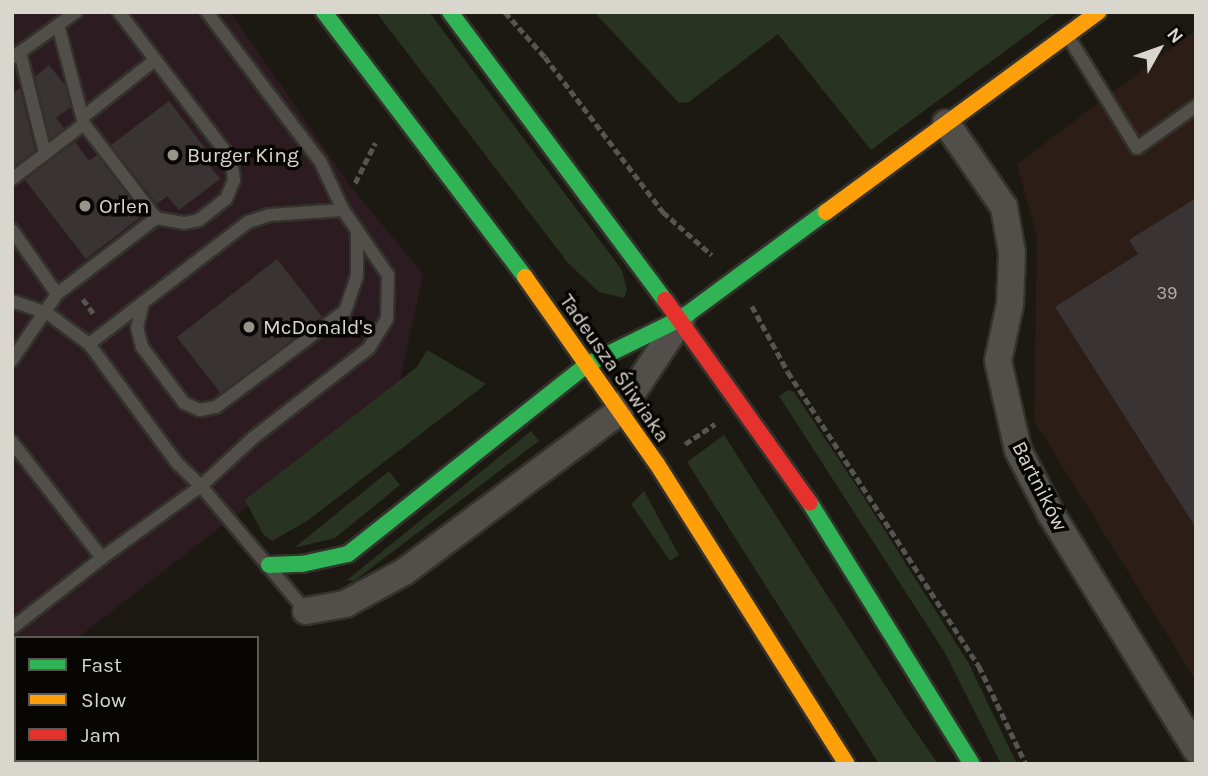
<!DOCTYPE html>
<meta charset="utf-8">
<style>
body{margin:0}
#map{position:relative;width:1208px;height:776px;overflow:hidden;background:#1c1912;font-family:Karla,sans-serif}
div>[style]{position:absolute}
.commercial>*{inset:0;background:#2c1c22}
.industrial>*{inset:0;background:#2c1d16}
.green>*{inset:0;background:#283322}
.building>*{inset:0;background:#3a3333;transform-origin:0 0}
.path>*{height:4.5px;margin-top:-2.25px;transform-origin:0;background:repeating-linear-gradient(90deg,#575551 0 7px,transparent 0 10.5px)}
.roads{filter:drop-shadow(2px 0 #34322d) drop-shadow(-2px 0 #34322d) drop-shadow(0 2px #34322d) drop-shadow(0 -2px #34322d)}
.lane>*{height:12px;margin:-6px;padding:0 6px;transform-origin:6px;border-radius:6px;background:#524f4a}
.street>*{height:26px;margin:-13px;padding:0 13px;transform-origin:13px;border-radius:13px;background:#524f4a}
.fast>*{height:16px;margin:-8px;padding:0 8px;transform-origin:8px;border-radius:8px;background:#30b455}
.slow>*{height:16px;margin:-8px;padding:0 8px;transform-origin:8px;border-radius:8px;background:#ff9f0a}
.jam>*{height:16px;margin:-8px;padding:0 8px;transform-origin:8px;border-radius:8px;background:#e5322d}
.dots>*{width:19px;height:19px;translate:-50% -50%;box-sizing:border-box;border:4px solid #080603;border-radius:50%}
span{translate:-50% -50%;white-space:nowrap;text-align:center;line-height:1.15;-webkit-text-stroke:7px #080603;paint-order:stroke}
.number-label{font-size:18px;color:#b1ada7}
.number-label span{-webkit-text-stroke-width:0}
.poi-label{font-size:21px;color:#d9d6ce}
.left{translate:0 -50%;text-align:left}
.street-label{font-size:21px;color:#d9d6ce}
.frame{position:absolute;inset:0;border:14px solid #d9d6ce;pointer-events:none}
.legend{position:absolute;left:14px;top:636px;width:245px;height:126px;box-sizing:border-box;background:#080603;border:2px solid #5c5954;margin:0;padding:9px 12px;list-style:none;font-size:21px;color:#d9d6ce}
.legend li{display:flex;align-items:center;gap:14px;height:35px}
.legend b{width:35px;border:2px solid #5c5954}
.north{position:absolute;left:1124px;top:14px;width:70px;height:70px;-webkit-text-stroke:5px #080603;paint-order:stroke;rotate:50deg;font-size:19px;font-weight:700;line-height:28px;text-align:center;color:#d9d6ce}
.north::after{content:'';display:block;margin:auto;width:24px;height:32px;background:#d9d6ce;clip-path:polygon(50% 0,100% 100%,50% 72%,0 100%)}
</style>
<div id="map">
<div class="commercial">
<div style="clip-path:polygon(12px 12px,230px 12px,352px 188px,423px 274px,398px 390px,77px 638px,16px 638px,12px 687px)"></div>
</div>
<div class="industrial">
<div style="clip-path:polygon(1196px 30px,1196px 681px,1034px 421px,1037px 237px,1017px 164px)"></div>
</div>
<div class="green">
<div style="clip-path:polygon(376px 12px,429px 12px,622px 270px,627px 290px,624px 298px,599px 292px,568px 263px)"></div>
<div style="clip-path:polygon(594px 12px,1058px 12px,871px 150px,778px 34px,689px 102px,679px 103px)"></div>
<div style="clip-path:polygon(427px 350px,486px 384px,307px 521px,272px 541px,263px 534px,245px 500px,417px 367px)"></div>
<div style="clip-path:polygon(788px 390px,794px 392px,861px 493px,968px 662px,1017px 764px,1001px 764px,945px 653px,779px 396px)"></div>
<div style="clip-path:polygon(531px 431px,539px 441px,354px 581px,347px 580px)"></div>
<div style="clip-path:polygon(724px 435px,901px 710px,938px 764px,879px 764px,687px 462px)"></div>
<div style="clip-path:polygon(389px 471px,400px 485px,335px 538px,294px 548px)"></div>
<div style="clip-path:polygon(644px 491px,679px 555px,670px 561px,631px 504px)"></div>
</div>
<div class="building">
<div style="clip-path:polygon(49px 65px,65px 85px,71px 107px,56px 118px,64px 128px,50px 139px,35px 77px)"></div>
<div style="clip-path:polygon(20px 88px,35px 150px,14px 166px,12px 94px)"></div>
<div style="clip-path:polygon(169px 101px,214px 160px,208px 164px,220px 179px,179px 210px,167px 196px,157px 204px,111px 145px)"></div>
<div style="clip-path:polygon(75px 142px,89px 161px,97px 155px,143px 215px,86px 259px,25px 180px)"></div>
<div style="clip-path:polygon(1196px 198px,1196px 528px,1055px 307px,1138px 254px,1129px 240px)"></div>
<div style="left:277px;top:259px;width:73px;height:127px;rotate:52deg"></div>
</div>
<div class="path">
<div style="left:505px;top:12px;width:60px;rotate:48.4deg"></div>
<div style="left:545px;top:57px;width:195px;rotate:52.7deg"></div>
<div style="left:663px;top:212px;width:65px;rotate:41.3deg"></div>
<div style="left:355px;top:183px;width:45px;rotate:-63.4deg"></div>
<div style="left:83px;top:299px;width:19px;rotate:54deg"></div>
<div style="left:752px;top:306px;width:75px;rotate:61.4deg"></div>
<div style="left:788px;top:372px;width:351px;rotate:57deg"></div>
<div style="left:979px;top:666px;width:109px;rotate:64.4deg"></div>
<div style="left:685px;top:444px;width:36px;rotate:-34deg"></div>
</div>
<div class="roads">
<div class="lane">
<div style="left:207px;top:12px;width:189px;rotate:52.9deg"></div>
<div style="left:321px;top:163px;width:52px;rotate:64.9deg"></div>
<div style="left:1069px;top:38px;width:129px;rotate:58.3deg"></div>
<div style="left:1137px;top:148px;width:72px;rotate:-35.4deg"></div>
<div style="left:20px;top:52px;width:104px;rotate:76.1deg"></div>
<div style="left:12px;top:58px;width:79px;rotate:-35.7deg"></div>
<div style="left:83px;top:117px;width:92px;rotate:-38.4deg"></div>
<div style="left:84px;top:124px;width:118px;rotate:52.5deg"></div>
<div style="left:12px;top:179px;width:91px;rotate:-37.4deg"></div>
<div style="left:84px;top:124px;width:102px;rotate:-104.7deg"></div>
<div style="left:12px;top:230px;width:78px;rotate:54.9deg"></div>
<div style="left:12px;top:301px;width:37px;rotate:19deg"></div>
<div style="left:47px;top:313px;width:52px;rotate:36.4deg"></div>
<div style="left:89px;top:344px;width:148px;rotate:53.5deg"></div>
<div style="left:177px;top:463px;width:33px;rotate:44deg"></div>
<div style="left:201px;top:486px;width:163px;rotate:50deg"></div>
<div style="left:143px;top:302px;width:26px;rotate:103deg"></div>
<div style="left:137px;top:327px;width:21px;rotate:76deg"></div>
<div style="left:142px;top:347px;width:70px;rotate:53.1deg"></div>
<div style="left:184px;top:403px;width:17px;rotate:24deg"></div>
<div style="left:200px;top:410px;width:16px;rotate:-11deg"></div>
<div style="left:216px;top:407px;width:161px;rotate:-36.7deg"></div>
<div style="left:345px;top:311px;width:37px;rotate:-71deg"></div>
<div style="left:357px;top:276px;width:45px;rotate:-90deg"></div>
<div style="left:89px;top:344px;width:200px;rotate:-37.5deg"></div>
<div style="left:248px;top:222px;width:22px;rotate:-18deg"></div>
<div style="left:269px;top:215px;width:74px;rotate:-3.9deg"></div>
<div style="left:343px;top:210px;width:79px;rotate:55.3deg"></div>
<div style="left:388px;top:275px;width:44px;rotate:91.3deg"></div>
<div style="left:387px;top:319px;width:34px;rotate:122deg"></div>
<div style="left:369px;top:348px;width:147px;rotate:142.2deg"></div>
<div style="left:253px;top:438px;width:71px;rotate:137.3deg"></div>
<div style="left:201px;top:486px;width:122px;rotate:144deg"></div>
<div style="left:12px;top:360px;width:80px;rotate:-55.7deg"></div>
<div style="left:57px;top:294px;width:125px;rotate:-37.5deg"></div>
<div style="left:156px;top:218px;width:29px;rotate:10deg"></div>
<div style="left:185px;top:223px;width:14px;rotate:-12deg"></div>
<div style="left:199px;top:220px;width:34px;rotate:-38deg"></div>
<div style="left:226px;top:199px;width:21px;rotate:-67deg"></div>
<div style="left:234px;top:180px;width:21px;rotate:-98deg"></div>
<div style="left:231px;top:159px;width:185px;rotate:-127.3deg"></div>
<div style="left:12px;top:442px;width:147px;rotate:52.2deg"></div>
<div style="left:102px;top:558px;width:114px;rotate:142.1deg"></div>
</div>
<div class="street">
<div style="left:946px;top:123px;width:102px;rotate:55.4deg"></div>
<div style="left:1004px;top:207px;width:47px;rotate:80.1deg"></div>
<div style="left:1012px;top:253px;width:51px;rotate:92.2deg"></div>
<div style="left:1010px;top:304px;width:58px;rotate:101.9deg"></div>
<div style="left:998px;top:361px;width:91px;rotate:77.3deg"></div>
<div style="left:1018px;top:450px;width:72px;rotate:62.7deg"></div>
<div style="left:1051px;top:514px;width:277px;rotate:58.4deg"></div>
<div style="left:306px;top:611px;width:40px;rotate:-10deg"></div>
<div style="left:345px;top:604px;width:67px;rotate:-28.5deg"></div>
<div style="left:404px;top:572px;width:269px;rotate:-36.7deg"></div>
<div style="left:620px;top:411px;width:110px;rotate:-56.2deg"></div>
</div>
<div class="fast">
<div style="left:324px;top:12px;width:333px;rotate:52.8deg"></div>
<div style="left:450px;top:12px;width:359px;rotate:53.3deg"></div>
<div style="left:810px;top:503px;width:307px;rotate:58.2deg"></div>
<div style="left:269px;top:565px;width:33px;rotate:-2deg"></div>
<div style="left:302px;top:564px;width:47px;rotate:-12.3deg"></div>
<div style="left:348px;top:554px;width:306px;rotate:-38.4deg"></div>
<div style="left:588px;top:364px;width:105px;rotate:-26.1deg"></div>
<div style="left:682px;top:318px;width:179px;rotate:-36.4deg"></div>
</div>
<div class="slow">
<div style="left:826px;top:212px;width:338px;rotate:-36.3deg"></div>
<div style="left:525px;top:277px;width:229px;rotate:54.8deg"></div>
<div style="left:657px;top:464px;width:355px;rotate:57.7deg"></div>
</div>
<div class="jam">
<div style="left:665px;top:300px;width:249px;rotate:54.5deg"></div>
</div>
</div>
<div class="dots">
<div style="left:173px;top:155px;background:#97948c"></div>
<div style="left:85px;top:206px;background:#97948c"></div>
<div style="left:249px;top:327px;background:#97948c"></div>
</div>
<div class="number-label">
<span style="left:1167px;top:293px">39</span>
</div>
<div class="poi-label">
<span class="left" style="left:187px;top:155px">Burger King</span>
<span class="left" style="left:99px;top:206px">Orlen</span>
<span class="left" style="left:263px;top:327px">McDonald's</span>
</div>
<div class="street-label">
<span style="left:615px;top:368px;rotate:55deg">Tadeusza Śliwiaka</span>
<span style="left:1040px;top:486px;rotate:63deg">Bartników</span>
</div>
<div class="frame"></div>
<ul class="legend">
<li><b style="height:9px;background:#30b455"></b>Fast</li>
<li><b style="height:9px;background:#ff9f0a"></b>Slow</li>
<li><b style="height:9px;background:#e5322d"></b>Jam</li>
</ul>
<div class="north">N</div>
</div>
